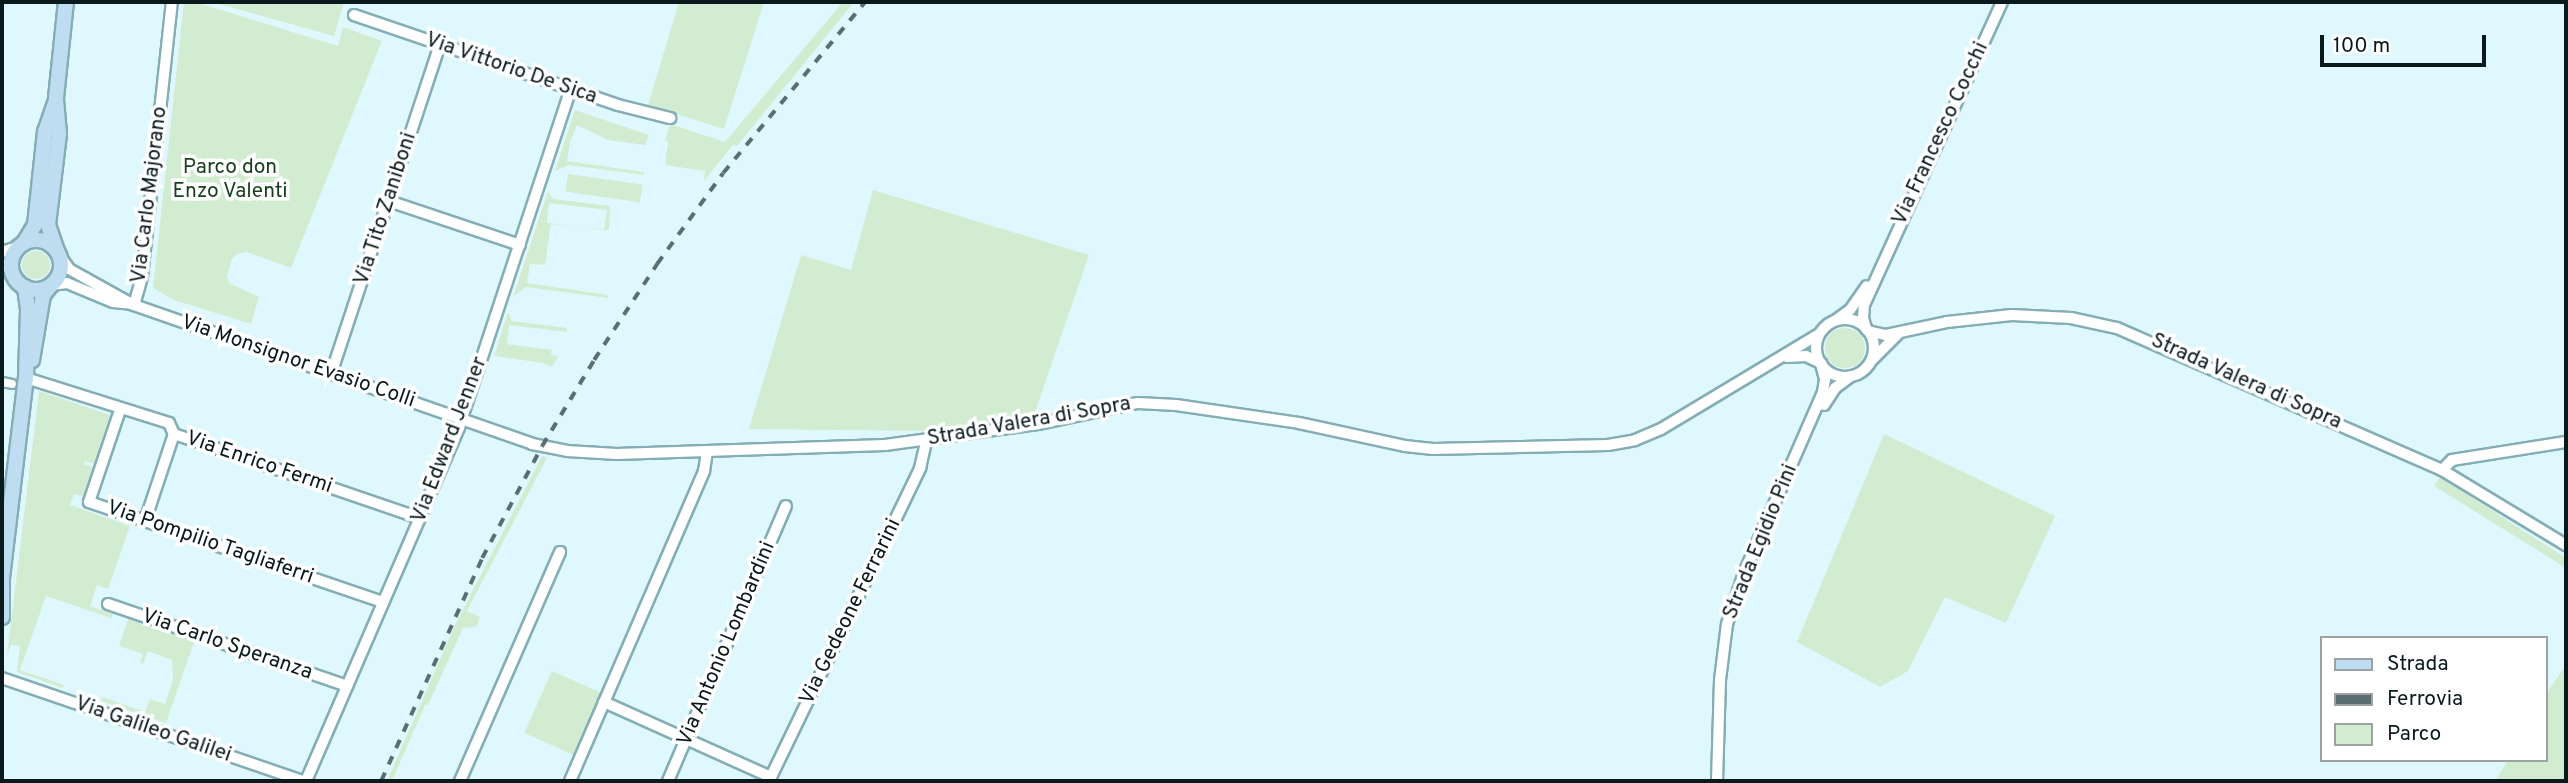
<!DOCTYPE html>
<style>
body{margin:0}
#map{position:relative;width:2568px;height:783px;overflow:hidden;background:#dff8fd;font-family:Overpass,sans-serif}
div>[style]{position:absolute}
.green>*{inset:0;background:#d2ecd2;transform-origin:0 0}
.round{border-radius:50%}
.roads{filter:drop-shadow(2px 0 #84adb5) drop-shadow(-2px 0 #84adb5) drop-shadow(0 2px #84adb5) drop-shadow(0 -2px #84adb5)}
.pedestrian>*{height:8px;margin:-4px;padding:0 4px;transform-origin:4px;border-radius:4px;background:#fff}
.minor>*{height:10px;margin:-5px;padding:0 5px;transform-origin:5px;border-radius:5px;background:#fff}
.minor>.ring{margin:-5px;padding:0;box-sizing:content-box;background:none;border:10px solid #fff;border-radius:50%}
.secondary>*{height:14px;margin:-7px;padding:0 7px;transform-origin:7px;border-radius:7px;background:#bfddf1}
.secondary>.ring{margin:-7px;padding:0;box-sizing:content-box;background:none;border:14px solid #bfddf1;border-radius:50%}
.rail>*{height:3.5px;margin-top:-1.75px;transform-origin:0;background:repeating-linear-gradient(90deg,#5a6e72 0 9px,transparent 0 18px)}
span{translate:-50% -50%;white-space:nowrap;text-align:center;line-height:1.15;-webkit-text-stroke:7px #fff;paint-order:stroke}
.street-label{font-size:21px;color:#09191c}
.park-label{font-size:21px;color:#183f1b}
.frame{position:absolute;inset:0;border:4px solid #09191c;pointer-events:none}
.legend{position:absolute;left:2320px;top:636px;width:228px;height:126px;box-sizing:border-box;background:#fff;border:2px solid #9da3a4;margin:0;padding:9px 12px;list-style:none;font-size:21px;color:#09191c}
.legend li{display:flex;align-items:center;gap:14px;height:35px}
.legend b{width:35px;border:2px solid #9da3a4}
.scale{position:absolute;left:2320px;top:35px;width:166px;height:32px;box-sizing:border-box;border:4px solid #09191c;border-top:0;padding-left:9px;font-size:21px;line-height:24px;white-space:nowrap;color:#09191c;-webkit-text-stroke:5px #fff;paint-order:stroke}
</style>
<div id="map">
<div class="green">
<div style="clip-path:polygon(184px 2px,195px 2px,338px 46px,343px 27px,382px 41px,291px 268px,247px 252px,237px 254px,232px 259px,227px 276px,229px 283px,259px 297px,251px 324px,174px 300px,153px 288px)"></div>
<div style="clip-path:polygon(212px 2px,344px 2px,334px 36px)"></div>
<div style="clip-path:polygon(679px 2px,764px 2px,724px 129px,648px 105px)"></div>
<div style="clip-path:polygon(843px 2px,854px 2px,737px 146px,733px 145px,704px 181px,705px 171px,665px 165px,668px 142px,665px 140px,670px 124px,725px 142px)"></div>
<div style="clip-path:polygon(575px 110px,649px 135px,645px 145px,608px 140px,577px 125px,570px 142px,567px 161px,644px 172px,644px 175px,569px 165px,555px 171px)"></div>
<div style="left:568px;top:174px;width:75px;height:18px;rotate:8deg"></div>
<div style="clip-path:polygon(873px 190px,1089px 255px,1034px 415px,938px 431px,749px 429px,801px 255px,851px 270px)"></div>
<div style="clip-path:polygon(evenodd,548px 191px,553px 199px,610px 206px,609px 230px,551px 224px,545px 265px,530px 264px,527px 283px,608px 295px,608px 298px,526px 287px,513px 297px,548px 191px,549px 203px,607px 210px,604px 230px,547px 223px,549px 203px)"></div>
<div class="round" style="left:22px;top:251px;width:28px;height:28px"></div>
<div style="clip-path:polygon(508px 312px,512px 321px,567px 328px,567px 332px,509px 325px,507px 344px,552px 350px,551px 355px,558px 356px,552px 367px,544px 363px,494px 356px)"></div>
<div class="round" style="left:1825px;top:328px;width:40px;height:40px"></div>
<div style="clip-path:polygon(39px 391px,110px 415px,94px 464px,85px 461px,84px 464px,93px 467px,83px 496px,74px 494px,70px 505px,130px 526px,108px 589px,97px 585px,90px 606px,113px 614px,111px 618px,46px 596px,20px 670px,64px 685px,63px 688px,17px 672px,20px 646px,11px 645px,7px 656px)"></div>
<div style="clip-path:polygon(1884px 434px,2055px 516px,2006px 623px,1945px 597px,1908px 671px,1880px 687px,1797px 642px)"></div>
<div style="clip-path:polygon(542px 456px,547px 458px,467px 611px,480px 617px,476px 627px,463px 628px,428px 705px,425px 705px,392px 781px,387px 781px,455px 625px)"></div>
<div style="clip-path:polygon(2440px 477px,2566px 558px,2566px 568px,2434px 486px)"></div>
<div style="clip-path:polygon(128px 619px,194px 642px,166px 723px,101px 701px,102px 697px,145px 712px,150px 699px,165px 704px,173px 680px,172px 660px,148px 651px,143px 664px,140px 663px,143px 654px,119px 646px)"></div>
<div style="clip-path:polygon(2566px 665px,2566px 781px,2495px 781px,2508px 760px,2545px 760px,2546px 694px)"></div>
<div style="left:552px;top:671px;width:54px;height:68px;rotate:24deg"></div>
</div>
<div class="roads">
<div class="pedestrian">
<div style="left:2px;top:382px;width:10px;rotate:11deg"></div>
</div>
<div class="minor">
<div style="left:354px;top:15px;width:279px;rotate:18.8deg"></div>
<div style="left:618px;top:105px;width:54px;rotate:14deg"></div>
<div style="left:389px;top:201px;width:138px;rotate:18.6deg"></div>
<div style="left:2px;top:252px;width:20px;rotate:-18deg"></div>
<div style="left:59px;top:255px;width:17px;rotate:54deg"></div>
<div style="left:69px;top:269px;width:68px;rotate:29.2deg"></div>
<div style="left:2px;top:264px;width:12px;rotate:31deg"></div>
<div style="left:51px;top:285px;width:16px;rotate:-7deg"></div>
<div style="left:67px;top:283px;width:50px;rotate:22.4deg"></div>
<div style="left:113px;top:302px;width:18px;rotate:6deg"></div>
<div style="left:131px;top:304px;width:425px;rotate:19.2deg"></div>
<div style="left:532px;top:444px;width:36px;rotate:11deg"></div>
<div style="left:567px;top:451px;width:50px;rotate:3.4deg"></div>
<div style="left:617px;top:454px;width:268px;rotate:-1.9deg"></div>
<div style="left:885px;top:445px;width:154px;rotate:-7.8deg"></div>
<div style="left:1038px;top:424px;width:102px;rotate:-11.9deg"></div>
<div style="left:1138px;top:403px;width:38px;rotate:3deg"></div>
<div style="left:1176px;top:405px;width:124px;rotate:8.3deg"></div>
<div style="left:1299px;top:423px;width:108px;rotate:12.2deg"></div>
<div style="left:1405px;top:446px;width:28px;rotate:6deg"></div>
<div style="left:1433px;top:449px;width:175px;rotate:-1.3deg"></div>
<div style="left:1608px;top:445px;width:27px;rotate:-10deg"></div>
<div style="left:1635px;top:440px;width:28px;rotate:-23deg"></div>
<div style="left:1661px;top:429px;width:184px;rotate:-31deg"></div>
<div style="left:134px;top:305px;width:29px;rotate:-74deg"></div>
<div style="left:142px;top:277px;width:277px;rotate:-83.8deg"></div>
<div class="ring" style="left:1816px;top:319px;width:48px;height:48px"></div>
<div style="left:1836px;top:320px;width:17px;rotate:-36deg"></div>
<div style="left:1850px;top:310px;width:29px;rotate:-55deg"></div>
<div style="left:1866px;top:329px;width:11px;rotate:-105deg"></div>
<div style="left:1863px;top:318px;width:13px;rotate:-86deg"></div>
<div style="left:1864px;top:305px;width:333px;rotate:-65.5deg"></div>
<div style="left:1868px;top:331px;width:18px;rotate:13deg"></div>
<div style="left:1886px;top:335px;width:62px;rotate:-12deg"></div>
<div style="left:1947px;top:322px;width:65px;rotate:-6.1deg"></div>
<div style="left:2012px;top:315px;width:59px;rotate:2.9deg"></div>
<div style="left:2071px;top:318px;width:47px;rotate:12.3deg"></div>
<div style="left:2117px;top:328px;width:355px;rotate:23.6deg"></div>
<div style="left:2442px;top:470px;width:145px;rotate:31.2deg"></div>
<div style="left:1787px;top:357px;width:19px;rotate:-3deg"></div>
<div style="left:1806px;top:356px;width:17px;rotate:25deg"></div>
<div style="left:1872px;top:360px;width:37px;rotate:-45deg"></div>
<div style="left:331px;top:374px;width:347px;rotate:-71.7deg"></div>
<div style="left:26px;top:378px;width:150px;rotate:17.5deg"></div>
<div style="left:169px;top:423px;width:12px;rotate:66deg"></div>
<div style="left:174px;top:434px;width:260px;rotate:18.9deg"></div>
<div style="left:1824px;top:405px;width:20px;rotate:-57deg"></div>
<div style="left:1835px;top:388px;width:20px;rotate:-37deg"></div>
<div style="left:120px;top:410px;width:97px;rotate:108.6deg"></div>
<div style="left:89px;top:502px;width:311px;rotate:18.8deg"></div>
<div style="left:2442px;top:470px;width:14px;rotate:-45deg"></div>
<div style="left:2452px;top:460px;width:115px;rotate:-9deg"></div>
<div style="left:145px;top:521px;width:92px;rotate:-71.6deg"></div>
<div style="left:108px;top:604px;width:253px;rotate:18.9deg"></div>
<div style="left:2px;top:678px;width:318px;rotate:18.9deg"></div>
<div style="left:604px;top:702px;width:183px;rotate:24.2deg"></div>
<div style="left:306px;top:781px;width:386px;rotate:-66.6deg"></div>
<div style="left:459px;top:427px;width:356px;rotate:-71.7deg"></div>
<div style="left:460px;top:781px;width:250px;rotate:-66.4deg"></div>
<div style="left:570px;top:781px;width:338px;rotate:-66.6deg"></div>
<div style="left:704px;top:471px;width:19px;rotate:-81deg"></div>
<div style="left:668px;top:781px;width:299px;rotate:-66.8deg"></div>
<div style="left:769px;top:781px;width:348px;rotate:-64.2deg"></div>
<div style="left:920px;top:468px;width:28px;rotate:-77deg"></div>
<div style="left:1717px;top:781px;width:101px;rotate:-88.3deg"></div>
<div style="left:1720px;top:680px;width:56px;rotate:-82.9deg"></div>
<div style="left:1727px;top:624px;width:54px;rotate:-71.6deg"></div>
<div style="left:1744px;top:573px;width:197px;rotate:-66.4deg"></div>
<div style="left:1823px;top:392px;width:13px;rotate:-81deg"></div>
<div style="left:1825px;top:379px;width:16px;rotate:-105deg"></div>
</div>
<div class="secondary">
<div class="ring" style="left:11px;top:240px;width:36px;height:36px"></div>
<div style="left:24px;top:243px;width:21px;rotate:-59deg"></div>
<div style="left:35px;top:225px;width:94px;rotate:-83.9deg"></div>
<div style="left:45px;top:132px;width:31px;rotate:-71deg"></div>
<div style="left:57px;top:251px;width:28px;rotate:-109deg"></div>
<div style="left:48px;top:225px;width:92px;rotate:-83.1deg"></div>
<div style="left:59px;top:134px;width:36px;rotate:-95deg"></div>
<div style="left:56px;top:98px;width:97px;rotate:-84.1deg"></div>
<div style="left:32px;top:360px;width:66px;rotate:-80.4deg"></div>
<div style="left:43px;top:295px;width:13px;rotate:-51deg"></div>
<div style="left:2px;top:578px;width:201px;rotate:-83.2deg"></div>
<div style="left:26px;top:378px;width:69px;rotate:-88.3deg"></div>
<div style="left:28px;top:309px;width:22px;rotate:-98deg"></div>
<div style="left:2px;top:581px;width:36px;rotate:90deg"></div>
</div>
</div>
<div class="rail">
<div style="left:381px;top:781px;width:245px;rotate:-65.6deg"></div>
<div style="left:482px;top:558px;width:127px;rotate:-61.8deg"></div>
<div style="left:542px;top:446px;width:100px;rotate:-58.8deg"></div>
<div style="left:594px;top:360px;width:115px;rotate:-56.7deg"></div>
<div style="left:657px;top:264px;width:112px;rotate:-54deg"></div>
<div style="left:723px;top:173px;width:222px;rotate:-50.3deg"></div>
</div>
<div class="street-label">
<span style="left:511px;top:69px;rotate:19deg">Via Vittorio De Sica</span>
<span style="left:1941px;top:134px;rotate:-65deg">Via Francesco Cocchi</span>
<span style="left:150px;top:195px;rotate:-83deg">Via Carlo Majorano</span>
<span style="left:386px;top:209px;rotate:-72deg">Via Tito Zaniboni</span>
<span style="left:298px;top:362px;rotate:19deg">Via Monsignor Evasio Colli</span>
<span style="left:2246px;top:382px;rotate:24deg">Strada Valera di Sopra</span>
<span style="left:1029px;top:422px;rotate:-10deg">Strada Valera di Sopra</span>
<span style="left:450px;top:440px;rotate:-69deg">Via Edward Jenner</span>
<span style="left:259px;top:463px;rotate:19deg">Via Enrico Fermi</span>
<span style="left:1761px;top:542px;rotate:-68deg">Strada Egidio Pini</span>
<span style="left:210px;top:543px;rotate:19deg">Via Pompilio Tagliaferri</span>
<span style="left:851px;top:612px;rotate:-64deg">Via Gedeone Ferrarini</span>
<span style="left:727px;top:644px;rotate:-67deg">Via Antonio Lombardini</span>
<span style="left:227px;top:645px;rotate:19deg">Via Carlo Speranza</span>
<span style="left:153px;top:730px;rotate:19deg">Via Galileo Galilei</span>
</div>
<div class="park-label">
<span style="left:230px;top:180px">Parco don<br>Enzo Valenti</span>
</div>
<div class="frame"></div>
<ul class="legend">
<li><b style="height:9px;background:#bfddf1"></b>Strada</li>
<li><b style="height:9px;background:#5a6e72"></b>Ferrovia</li>
<li><b style="height:19px;background:#d2ecd2"></b>Parco</li>
</ul>
<div class="scale">100 m</div>
</div>
